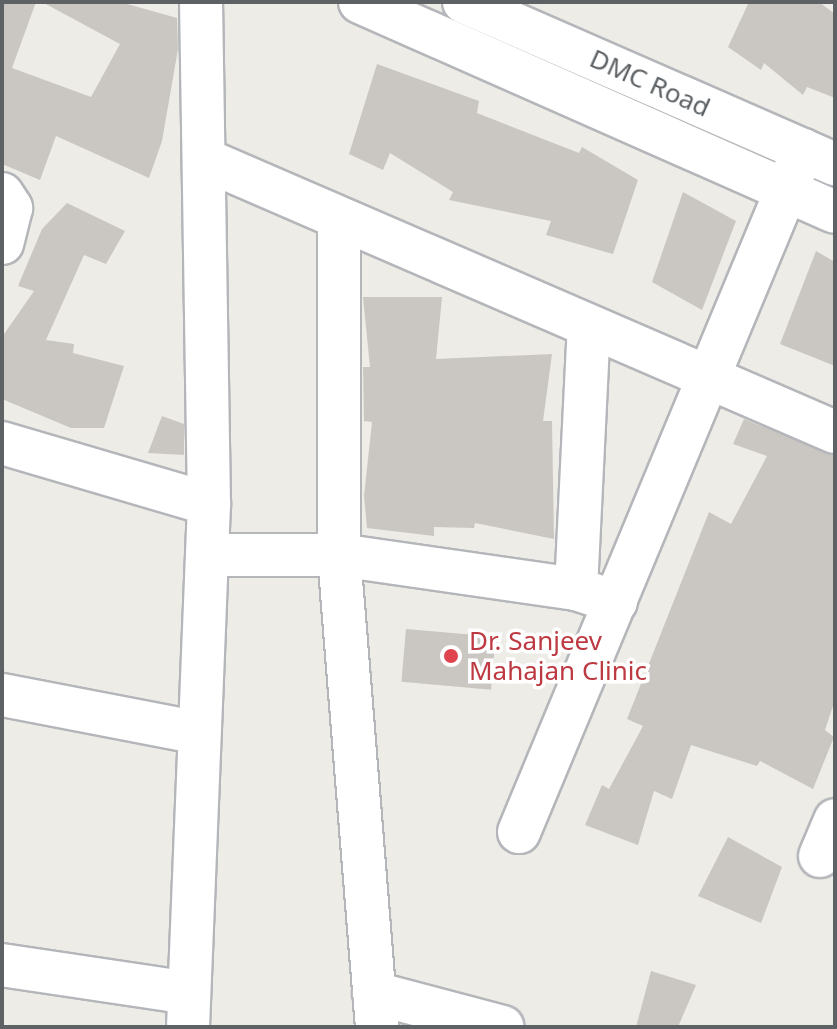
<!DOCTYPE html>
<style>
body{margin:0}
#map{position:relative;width:837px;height:1029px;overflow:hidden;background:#eeece7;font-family:"Noto Sans",sans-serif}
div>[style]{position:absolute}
.building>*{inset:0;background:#cac7c3;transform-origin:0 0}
.roads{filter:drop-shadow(2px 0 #b4b6ba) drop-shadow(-2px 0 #b4b6ba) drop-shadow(0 2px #b4b6ba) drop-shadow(0 -2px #b4b6ba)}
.minor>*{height:42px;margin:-21px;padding:0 21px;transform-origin:21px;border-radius:21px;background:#fff}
.dots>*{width:22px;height:22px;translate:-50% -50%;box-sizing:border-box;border:4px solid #fff;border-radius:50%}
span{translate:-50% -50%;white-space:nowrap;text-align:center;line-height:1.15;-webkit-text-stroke:7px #fff;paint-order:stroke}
.street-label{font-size:26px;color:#5e6265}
.health-label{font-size:26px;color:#be3a42}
.left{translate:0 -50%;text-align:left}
.frame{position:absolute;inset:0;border:4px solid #5e6265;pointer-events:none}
</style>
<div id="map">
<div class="building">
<div style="clip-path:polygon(2px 2px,36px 2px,12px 68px,91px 97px,120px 44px,42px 2px,120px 2px,177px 18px,178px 49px,162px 141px,149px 178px,56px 136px,40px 180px,2px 164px)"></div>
<div style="clip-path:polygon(749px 2px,819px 2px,835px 14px,835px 98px,807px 87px,803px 95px,764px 63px,761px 70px,728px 47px)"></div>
<div style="clip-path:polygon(377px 64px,479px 101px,477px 113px,579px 153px,582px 147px,638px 180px,613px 254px,546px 235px,551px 221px,449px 200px,453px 192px,390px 153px,383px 170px,349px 154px)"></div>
<div style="clip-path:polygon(683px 192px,736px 221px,702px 310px,652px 282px)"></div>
<div style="clip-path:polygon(67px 203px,125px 231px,106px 264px,84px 255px,46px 340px,74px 344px,73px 353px,124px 366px,104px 428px,71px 428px,2px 399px,2px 337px,34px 291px,18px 286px,42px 229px)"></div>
<div style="clip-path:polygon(816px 251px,835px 262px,835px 366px,780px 344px)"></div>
<div style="clip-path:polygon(363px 297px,442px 297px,436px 359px,552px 354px,543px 421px,552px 421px,554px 539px,475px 523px,474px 528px,434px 527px,434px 536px,367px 528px,364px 496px,372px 422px,364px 421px,363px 367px,370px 367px)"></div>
<div style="clip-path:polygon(162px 416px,184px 424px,184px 455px,148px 453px)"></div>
<div style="clip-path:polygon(744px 419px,835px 456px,835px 700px,825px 730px,834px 737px,813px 789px,760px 761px,757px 766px,691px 745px,672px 799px,654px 791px,638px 845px,585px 825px,602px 785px,609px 789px,643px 726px,627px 719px,709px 512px,731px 524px,767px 456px,733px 444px)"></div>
<div style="left:406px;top:629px;width:90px;height:53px;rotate:5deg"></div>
<div style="clip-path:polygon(728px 837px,782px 867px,761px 923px,698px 896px)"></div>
<div style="clip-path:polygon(651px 971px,696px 985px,678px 1027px,636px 1027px)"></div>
</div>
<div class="roads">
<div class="minor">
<div style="left:360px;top:2px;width:519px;rotate:23.85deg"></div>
<div style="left:464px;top:2px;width:405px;rotate:23.6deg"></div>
<div style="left:206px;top:160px;width:685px;rotate:23.39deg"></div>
<div style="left:2px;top:194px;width:17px;rotate:57deg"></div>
<div style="left:11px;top:208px;width:36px;rotate:104deg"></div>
<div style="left:339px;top:219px;width:336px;rotate:90deg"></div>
<div style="left:339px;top:555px;width:474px;rotate:85.4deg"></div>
<div style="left:2px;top:443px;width:216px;rotate:16.4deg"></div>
<div style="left:207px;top:555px;width:132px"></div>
<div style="left:339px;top:555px;width:239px;rotate:8.2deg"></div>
<div style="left:576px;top:589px;width:42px;rotate:18deg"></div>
<div style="left:576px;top:589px;width:262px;rotate:-87.2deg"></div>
<div style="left:2px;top:695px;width:201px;rotate:10.9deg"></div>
<div style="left:519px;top:832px;width:739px;rotate:-67.39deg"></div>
<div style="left:820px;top:856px;width:39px;rotate:-67deg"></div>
<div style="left:2px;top:965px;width:189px;rotate:8.5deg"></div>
<div style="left:374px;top:993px;width:133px;rotate:14.8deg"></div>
<div style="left:188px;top:1027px;width:523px;rotate:-87.7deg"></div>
<div style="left:209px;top:504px;width:502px;rotate:-90.91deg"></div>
</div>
</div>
<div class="dots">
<div style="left:451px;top:656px;background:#e0444e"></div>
</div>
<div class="street-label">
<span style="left:650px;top:83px;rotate:24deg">DMC Road</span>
</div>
<div class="health-label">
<span class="left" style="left:469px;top:656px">Dr. Sanjeev<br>Mahajan Clinic</span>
</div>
<div class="frame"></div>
</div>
